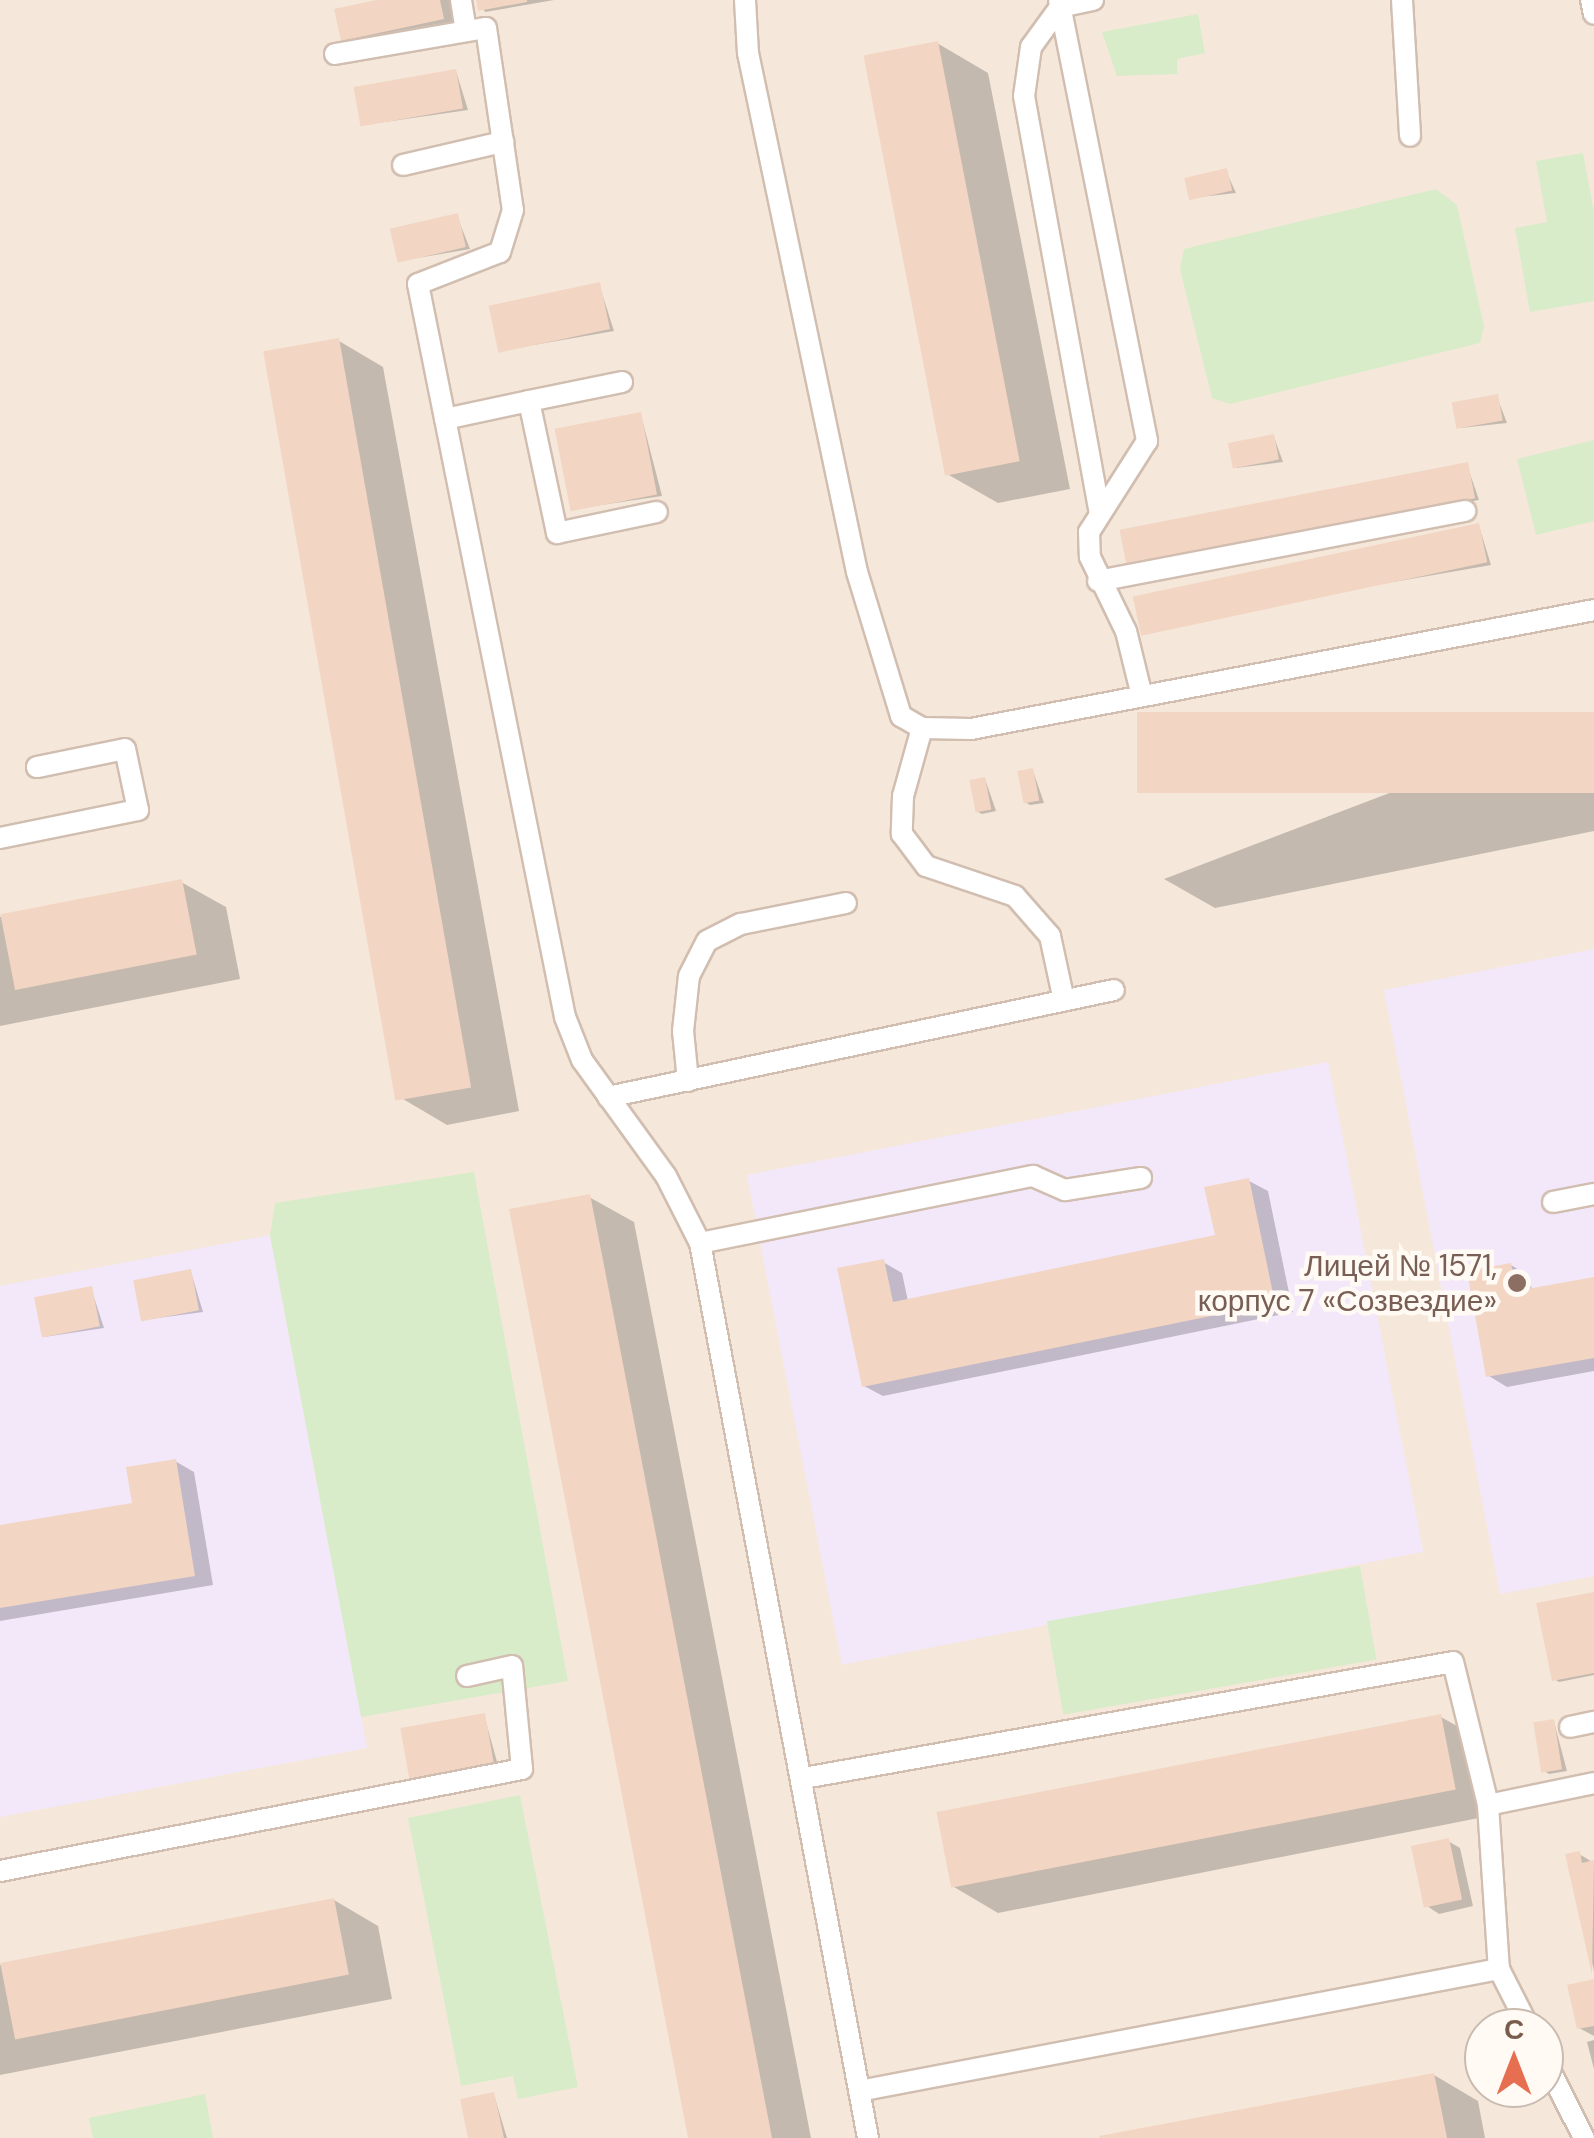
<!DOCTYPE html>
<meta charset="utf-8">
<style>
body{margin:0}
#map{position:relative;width:1594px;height:2138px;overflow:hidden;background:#fdf6ec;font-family:"DM Sans",sans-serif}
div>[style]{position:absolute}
.residential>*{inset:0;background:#f5e8da}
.education>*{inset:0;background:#f3e8fa;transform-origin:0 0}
.green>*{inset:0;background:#d8ecc9;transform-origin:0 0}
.shadow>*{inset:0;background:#0003}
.building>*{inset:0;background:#f3d5c3;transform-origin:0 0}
.roads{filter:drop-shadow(2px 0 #d1beb0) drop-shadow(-2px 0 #d1beb0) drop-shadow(0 2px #d1beb0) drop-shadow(0 -2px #d1beb0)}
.service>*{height:20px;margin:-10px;padding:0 10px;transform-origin:10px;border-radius:10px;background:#fff}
.dots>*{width:28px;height:28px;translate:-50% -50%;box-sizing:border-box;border:5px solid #fffaf3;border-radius:50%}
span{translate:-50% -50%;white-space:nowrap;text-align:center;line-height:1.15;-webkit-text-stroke:9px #fffaf3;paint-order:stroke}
.education-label{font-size:30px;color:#785e54}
.right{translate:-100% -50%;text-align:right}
.north{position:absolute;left:1464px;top:2008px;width:100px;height:100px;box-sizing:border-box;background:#fffaf3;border:2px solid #cabbb1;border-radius:50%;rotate:0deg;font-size:28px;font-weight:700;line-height:40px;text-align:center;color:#7a5c4d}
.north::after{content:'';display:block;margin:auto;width:35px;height:45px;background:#e76f51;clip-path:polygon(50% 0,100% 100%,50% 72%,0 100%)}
</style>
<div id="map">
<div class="residential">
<div style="clip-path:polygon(evenodd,0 0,1594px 0,1594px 2138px,0 2138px,0 0,1484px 2028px,1544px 2028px,1544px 2088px,1484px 2088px,1484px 2028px)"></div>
</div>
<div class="education">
<div style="clip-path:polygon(1594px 949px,1594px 1576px,1500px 1594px,1384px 990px)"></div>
<div style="left:1328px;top:1062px;width:499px;height:592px;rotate:79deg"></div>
<div style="clip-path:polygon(270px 1235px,367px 1748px,0 1817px,0 1286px)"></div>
</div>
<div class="green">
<div style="clip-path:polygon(1198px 14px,1205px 53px,1177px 59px,1177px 74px,1117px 76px,1102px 32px)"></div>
<div style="clip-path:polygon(1583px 153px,1594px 212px,1594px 301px,1530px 312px,1515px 228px,1547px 222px,1536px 161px)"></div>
<div style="clip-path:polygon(1436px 189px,1457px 205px,1484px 326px,1480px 343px,1230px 404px,1212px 398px,1180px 269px,1184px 249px)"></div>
<div style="clip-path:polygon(1594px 440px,1594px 521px,1536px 535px,1517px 459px)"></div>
<div style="clip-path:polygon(474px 1172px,568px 1681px,361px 1717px,270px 1235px,275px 1203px)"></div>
<div style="left:1360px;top:1566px;width:95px;height:318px;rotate:80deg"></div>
<div style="clip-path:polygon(520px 1795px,578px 2087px,518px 2099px,513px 2076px,461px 2086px,408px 1818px)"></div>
<div style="clip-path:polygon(205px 2094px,213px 2138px,93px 2138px,89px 2118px)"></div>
</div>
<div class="shadow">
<div style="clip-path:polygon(387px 0,450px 0,455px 25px,355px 46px,343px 39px)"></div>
<div style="clip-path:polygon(478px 0,554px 0,485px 12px)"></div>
<div style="clip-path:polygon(937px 43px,988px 73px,1070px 489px,998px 503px,947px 474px)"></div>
<div style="clip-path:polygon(456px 71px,468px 110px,364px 125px)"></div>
<div style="clip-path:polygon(1226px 171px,1236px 193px,1191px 198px)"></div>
<div style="clip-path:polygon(457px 216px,470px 249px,400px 261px)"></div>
<div style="clip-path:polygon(599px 284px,614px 331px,500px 351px)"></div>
<div style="clip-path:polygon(339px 341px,383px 367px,519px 1111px,447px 1125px,403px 1099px)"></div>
<div style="clip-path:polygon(1497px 397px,1507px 423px,1460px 428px)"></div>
<div style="clip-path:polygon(641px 415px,662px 496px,574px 509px)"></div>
<div style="clip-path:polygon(1274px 437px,1283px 462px,1236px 468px)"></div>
<div style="clip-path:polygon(1467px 465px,1479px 500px,1128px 562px)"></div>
<div style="clip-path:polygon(1479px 526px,1491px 565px,1140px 626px)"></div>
<div style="clip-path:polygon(1594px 715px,1594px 831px,1215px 908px,1164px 879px)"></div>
<div style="clip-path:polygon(1033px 771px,1044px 803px,1030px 805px,1025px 802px)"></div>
<div style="clip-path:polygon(985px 779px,996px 811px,982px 814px,976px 811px)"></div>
<div style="clip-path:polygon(181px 882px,226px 907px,240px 979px,0 1026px,0 917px)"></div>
<div style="clip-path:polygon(1249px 1181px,1268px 1191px,1293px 1312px,883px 1396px,864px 1386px,883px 1262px,902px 1273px,908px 1301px,1218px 1237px)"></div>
<div style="clip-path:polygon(589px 1197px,634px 1222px,811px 2138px,690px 2138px)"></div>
<div style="clip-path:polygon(1511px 1265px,1529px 1276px,1532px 1290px,1594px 1279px,1594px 1371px,1507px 1387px,1489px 1376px)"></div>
<div style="clip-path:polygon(191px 1272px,203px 1312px,143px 1320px)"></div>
<div style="clip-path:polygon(91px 1288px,104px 1328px,44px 1337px)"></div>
<div style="clip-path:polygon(175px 1461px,194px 1472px,213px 1585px,0 1621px,0 1527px,135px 1505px)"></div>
<div style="clip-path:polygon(1594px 1594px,1594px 1675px,1559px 1682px,1554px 1679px)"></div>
<div style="clip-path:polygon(484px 1715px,499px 1769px,418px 1784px)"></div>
<div style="clip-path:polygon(1441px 1717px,1485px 1742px,1499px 1814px,998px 1913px,954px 1887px)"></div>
<div style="clip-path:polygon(1554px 1722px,1567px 1771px,1549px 1774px,1544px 1771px)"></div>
<div style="clip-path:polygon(1448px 1841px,1460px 1848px,1473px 1906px,1439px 1914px,1427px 1906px)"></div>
<div style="clip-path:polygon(1579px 1854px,1594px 1863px,1594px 1971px,1568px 1856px)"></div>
<div style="clip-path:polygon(334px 1900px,378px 1926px,392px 1999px,0 2075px,0 1965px)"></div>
<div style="clip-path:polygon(1594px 1982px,1594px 2036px,1579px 2028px)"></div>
<div style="clip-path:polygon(1594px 2040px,1594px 2069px,1587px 2042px)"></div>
<div style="clip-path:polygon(1434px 2075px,1478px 2101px,1485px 2138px,1105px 2138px)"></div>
<div style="clip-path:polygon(494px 2095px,507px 2138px,470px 2138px)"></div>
</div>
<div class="building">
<div style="clip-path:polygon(376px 0,440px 0,444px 19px,341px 41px,334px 9px)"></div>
<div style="clip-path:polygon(476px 0,527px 0,527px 2px,478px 11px)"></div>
<div style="left:938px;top:41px;width:428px;height:76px;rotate:79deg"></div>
<div style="left:456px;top:69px;width:40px;height:104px;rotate:80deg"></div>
<div style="left:1227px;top:168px;width:23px;height:44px;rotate:77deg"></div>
<div style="left:458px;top:213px;width:35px;height:70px;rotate:77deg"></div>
<div style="left:600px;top:282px;width:48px;height:114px;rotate:78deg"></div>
<div style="left:339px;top:338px;width:761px;height:77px;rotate:80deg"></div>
<div style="left:1498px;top:394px;width:27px;height:47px;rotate:80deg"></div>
<div style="left:641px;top:412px;width:84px;height:88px;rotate:79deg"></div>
<div style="left:1274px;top:434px;width:26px;height:47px;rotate:79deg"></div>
<div style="left:1468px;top:462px;width:37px;height:355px;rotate:79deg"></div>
<div style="left:1479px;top:523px;width:40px;height:354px;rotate:78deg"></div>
<div style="left:1594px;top:712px;width:81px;height:457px;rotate:90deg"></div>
<div style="left:1033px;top:768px;width:33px;height:16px;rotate:79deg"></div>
<div style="left:985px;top:777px;width:33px;height:16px;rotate:79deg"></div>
<div style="left:182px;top:879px;width:77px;height:185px;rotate:79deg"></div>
<div style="clip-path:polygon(1249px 1178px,1275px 1303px,862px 1387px,837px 1268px,884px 1259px,893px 1302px,1215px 1235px,1204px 1187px)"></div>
<div style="clip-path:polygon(590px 1194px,603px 1260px,772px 2138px,688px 2138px,509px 1209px)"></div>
<div style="clip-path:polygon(1511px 1263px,1516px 1291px,1594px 1277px,1594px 1358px,1486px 1377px,1467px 1271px)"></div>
<div style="left:191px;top:1269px;width:42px;height:59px;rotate:79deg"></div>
<div style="left:92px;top:1286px;width:41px;height:59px;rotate:79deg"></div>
<div style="clip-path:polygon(176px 1459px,195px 1576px,0 1608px,0 1525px,132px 1503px,126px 1467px)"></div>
<div style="clip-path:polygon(1594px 1592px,1594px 1673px,1552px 1681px,1536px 1603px)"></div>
<div style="left:485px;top:1713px;width:55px;height:86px;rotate:80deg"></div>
<div style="left:1441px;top:1714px;width:77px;height:514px;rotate:79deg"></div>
<div style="left:1554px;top:1719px;width:51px;height:21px;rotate:81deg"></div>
<div style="left:1449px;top:1838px;width:63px;height:39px;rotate:78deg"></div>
<div style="clip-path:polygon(1580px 1851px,1582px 1863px,1594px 1860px,1592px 1975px,1565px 1854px)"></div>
<div style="left:334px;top:1898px;width:78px;height:340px;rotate:79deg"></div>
<div style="clip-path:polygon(1594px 1979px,1594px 2026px,1577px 2029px,1567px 1985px)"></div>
<div style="clip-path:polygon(1434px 2073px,1447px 2138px,1100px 2138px,1099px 2136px)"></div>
<div style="clip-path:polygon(494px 2092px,504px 2138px,468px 2138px,460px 2099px)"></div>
</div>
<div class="roads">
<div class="service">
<div style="left:461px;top:0;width:31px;rotate:81deg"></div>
<div style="left:745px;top:0;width:53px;rotate:86.8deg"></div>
<div style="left:748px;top:53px;width:530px;rotate:78.14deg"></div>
<div style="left:857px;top:572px;width:151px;rotate:73deg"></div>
<div style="left:901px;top:716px;width:24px;rotate:30deg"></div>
<div style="left:922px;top:728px;width:49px;rotate:1.2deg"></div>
<div style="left:971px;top:729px;width:634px;rotate:-10.81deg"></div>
<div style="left:1059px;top:0;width:450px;rotate:78.7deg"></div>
<div style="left:1147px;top:441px;width:108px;rotate:122.5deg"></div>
<div style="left:1089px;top:532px;width:25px;rotate:88deg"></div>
<div style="left:1090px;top:557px;width:82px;rotate:64.1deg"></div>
<div style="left:1126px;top:631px;width:67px;rotate:76.2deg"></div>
<div style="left:1093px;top:0;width:34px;rotate:168deg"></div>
<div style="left:1060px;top:7px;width:49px;rotate:125.9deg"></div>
<div style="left:1031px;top:47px;width:49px;rotate:98.1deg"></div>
<div style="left:1024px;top:96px;width:424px;rotate:79.7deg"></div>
<div style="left:1402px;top:0;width:136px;rotate:86.6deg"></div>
<div style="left:1591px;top:0;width:14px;rotate:78deg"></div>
<div style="left:335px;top:54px;width:153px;rotate:-9.8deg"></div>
<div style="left:486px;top:28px;width:184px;rotate:81.6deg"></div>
<div style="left:513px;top:210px;width:44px;rotate:107.2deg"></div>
<div style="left:500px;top:252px;width:88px;rotate:158.7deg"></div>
<div style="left:418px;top:284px;width:748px;rotate:78.66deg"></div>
<div style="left:565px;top:1017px;width:46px;rotate:68.4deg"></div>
<div style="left:582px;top:1060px;width:143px;rotate:54.1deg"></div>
<div style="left:666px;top:1176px;width:75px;rotate:63.1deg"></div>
<div style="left:700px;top:1243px;width:911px;rotate:79.37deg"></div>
<div style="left:403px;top:165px;width:103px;rotate:-13deg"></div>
<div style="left:529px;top:401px;width:95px;rotate:-11.5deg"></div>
<div style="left:445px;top:419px;width:86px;rotate:-12.1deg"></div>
<div style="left:529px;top:401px;width:135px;rotate:78deg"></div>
<div style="left:557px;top:533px;width:102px;rotate:-11.9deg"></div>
<div style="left:1098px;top:581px;width:374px;rotate:-10.8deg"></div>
<div style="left:922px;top:728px;width:71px;rotate:105.6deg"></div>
<div style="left:903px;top:796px;width:38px;rotate:92deg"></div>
<div style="left:902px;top:834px;width:40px;rotate:53deg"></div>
<div style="left:926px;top:866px;width:94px;rotate:18.6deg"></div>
<div style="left:1015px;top:896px;width:53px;rotate:48.8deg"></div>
<div style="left:1050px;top:936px;width:66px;rotate:77.8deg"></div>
<div style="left:0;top:838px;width:141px;rotate:-11.5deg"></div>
<div style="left:138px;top:810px;width:62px;rotate:-102deg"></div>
<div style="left:125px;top:749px;width:90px;rotate:168.4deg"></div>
<div style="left:688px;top:1081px;width:50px;rotate:-95.7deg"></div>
<div style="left:683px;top:1031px;width:55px;rotate:-83.8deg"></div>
<div style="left:689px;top:976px;width:39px;rotate:-63deg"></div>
<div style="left:707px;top:941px;width:38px;rotate:-27deg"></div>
<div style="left:741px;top:924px;width:107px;rotate:-11.3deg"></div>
<div style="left:608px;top:1097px;width:517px;rotate:-11.94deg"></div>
<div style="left:1553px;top:1202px;width:42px;rotate:-11deg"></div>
<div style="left:700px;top:1243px;width:340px;rotate:-11.4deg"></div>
<div style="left:1033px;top:1176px;width:35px;rotate:24deg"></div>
<div style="left:1065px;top:1190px;width:77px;rotate:-9deg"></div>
<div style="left:1570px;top:1727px;width:25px;rotate:-12deg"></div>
<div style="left:804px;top:1778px;width:659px;rotate:-10.13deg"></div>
<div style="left:1453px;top:1662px;width:147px;rotate:76.2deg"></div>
<div style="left:1488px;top:1805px;width:164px;rotate:86.2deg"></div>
<div style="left:1499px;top:1969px;width:66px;rotate:63deg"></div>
<div style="left:1488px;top:1805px;width:108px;rotate:-11.7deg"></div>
<div style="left:0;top:1871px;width:532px;rotate:-11.06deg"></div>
<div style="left:522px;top:1769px;width:103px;rotate:-95.5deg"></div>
<div style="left:512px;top:1666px;width:46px;rotate:167.5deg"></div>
<div style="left:1544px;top:2059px;width:89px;rotate:63.1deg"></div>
<div style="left:859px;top:2091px;width:652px;rotate:-10.79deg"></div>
</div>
</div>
<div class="dots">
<div style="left:1517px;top:1283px;background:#8d6e63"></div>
</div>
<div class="education-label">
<span class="right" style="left:1497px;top:1283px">Лицей № 1571,<br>корпус 7 «Созвездие»</span>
</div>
<div class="north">С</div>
</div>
